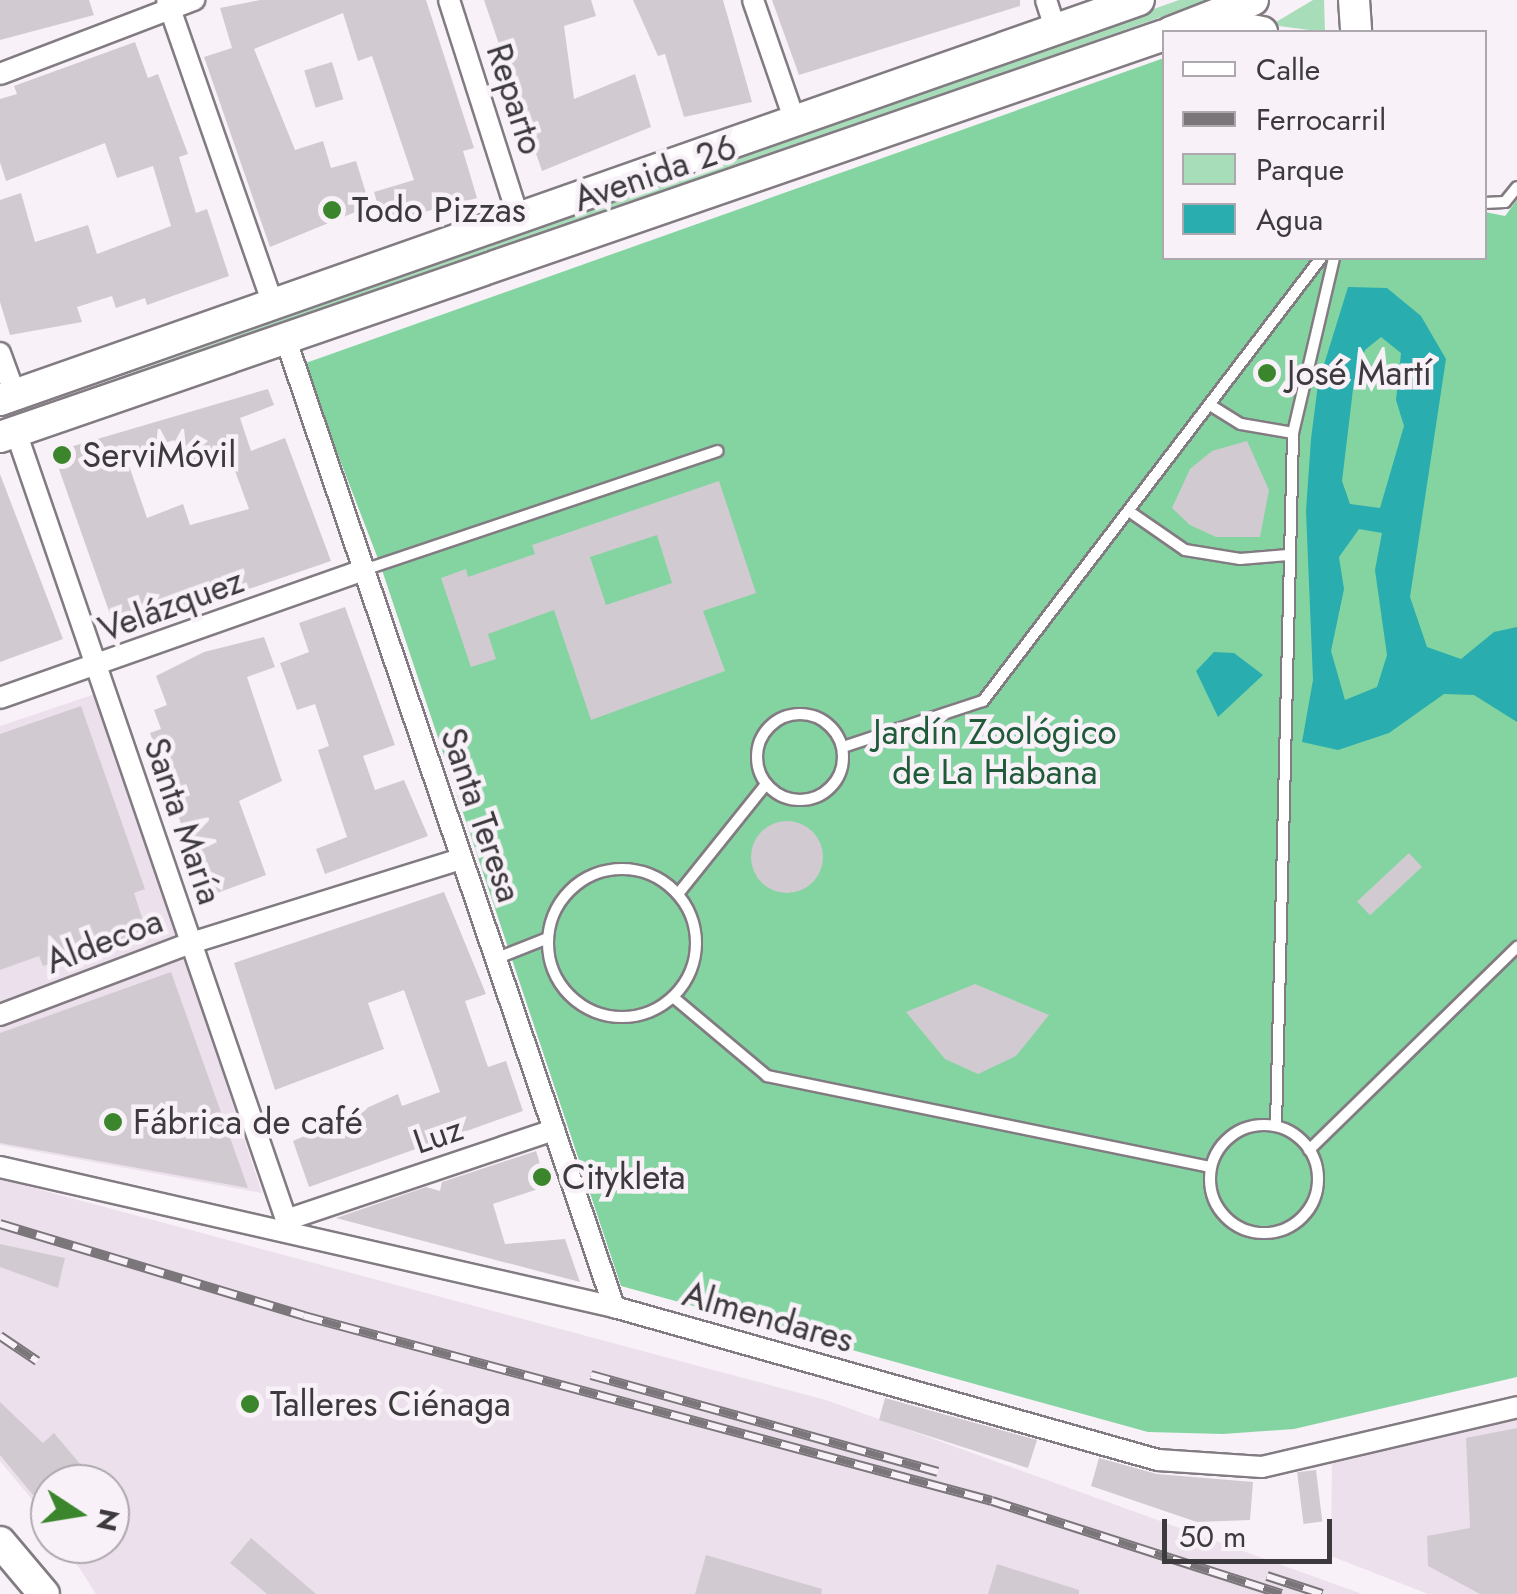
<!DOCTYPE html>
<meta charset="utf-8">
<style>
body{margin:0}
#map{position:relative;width:1517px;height:1594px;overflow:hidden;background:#f8f1f8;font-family:Jost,sans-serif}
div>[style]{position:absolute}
.built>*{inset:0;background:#ece0ec}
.green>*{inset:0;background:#a8ddba}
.forest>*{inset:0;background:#84d4a2}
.water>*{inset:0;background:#29adaf}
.building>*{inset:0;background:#d1cbd1;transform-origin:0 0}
.round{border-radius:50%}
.roads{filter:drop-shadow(2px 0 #827c82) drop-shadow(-2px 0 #827c82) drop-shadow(0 2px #827c82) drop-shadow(0 -2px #827c82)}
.service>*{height:10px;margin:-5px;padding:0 5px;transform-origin:5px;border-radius:5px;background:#fff}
.service>.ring{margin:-5px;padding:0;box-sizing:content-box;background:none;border:10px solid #fff;border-radius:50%}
.minor>*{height:20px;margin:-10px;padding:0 10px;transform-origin:10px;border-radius:10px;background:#fff}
.primary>*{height:30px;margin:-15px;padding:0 15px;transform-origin:15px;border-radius:15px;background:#fff}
.rail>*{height:10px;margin-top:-5px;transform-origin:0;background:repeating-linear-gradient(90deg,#f8f1f8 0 19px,#7a767a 0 38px);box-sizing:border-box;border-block:2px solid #7a767a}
.dots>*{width:28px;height:28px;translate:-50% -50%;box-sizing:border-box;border:5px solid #f8f1f8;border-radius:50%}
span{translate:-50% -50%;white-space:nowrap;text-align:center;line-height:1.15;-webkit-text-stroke:9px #f8f1f8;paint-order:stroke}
.street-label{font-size:35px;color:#3d3a3d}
.poi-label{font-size:35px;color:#3d3a3d}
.left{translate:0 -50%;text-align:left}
.park-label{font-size:35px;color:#1f5a39}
.legend{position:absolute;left:1162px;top:30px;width:325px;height:230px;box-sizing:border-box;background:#f8f1f8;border:2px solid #ada8ad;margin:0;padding:12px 18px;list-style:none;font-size:30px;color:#3d3a3d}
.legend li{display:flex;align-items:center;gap:20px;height:50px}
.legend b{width:50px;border:2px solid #ada8ad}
.north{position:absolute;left:30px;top:1464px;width:100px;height:100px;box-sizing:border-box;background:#f8f1f8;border:2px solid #ada8ad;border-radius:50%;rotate:102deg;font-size:28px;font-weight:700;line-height:40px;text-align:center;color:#3d3a3d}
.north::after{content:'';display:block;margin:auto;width:35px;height:45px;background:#3b852c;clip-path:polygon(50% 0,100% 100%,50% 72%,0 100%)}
.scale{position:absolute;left:1162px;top:1519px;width:170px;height:45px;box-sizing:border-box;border:5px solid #3d3a3d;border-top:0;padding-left:12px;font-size:30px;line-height:35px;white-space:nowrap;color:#3d3a3d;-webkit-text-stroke:8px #f8f1f8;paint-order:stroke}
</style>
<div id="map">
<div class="built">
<div style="clip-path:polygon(98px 693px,262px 1193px,0 1145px,0 726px)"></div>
<div style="clip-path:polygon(0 1179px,826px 1400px,1362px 1594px,96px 1594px,64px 1544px,110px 1544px,110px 1484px,50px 1484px,50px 1521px,0 1461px)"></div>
<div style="clip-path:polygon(1517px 1420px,1517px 1594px,1428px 1594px,1331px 1556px,1332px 1458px)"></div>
</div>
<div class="green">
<div style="clip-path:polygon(1179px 0,1209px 0,0 429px,0 420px)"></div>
<div style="clip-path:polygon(1313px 0,1324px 0,1325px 32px,1271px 25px)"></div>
</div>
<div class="forest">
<div style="clip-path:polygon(1164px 58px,1164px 258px,1484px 258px,1485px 212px,1505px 216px,1517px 200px,1517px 1377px,1294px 1429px,1223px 1434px,1148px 1432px,621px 1286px,380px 564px,303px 364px)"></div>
</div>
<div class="water">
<div style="clip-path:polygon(evenodd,1348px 287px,1387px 288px,1421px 316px,1446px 359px,1410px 597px,1427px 647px,1461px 659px,1494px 632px,1517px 627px,1517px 722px,1474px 695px,1444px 694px,1389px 733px,1338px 750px,1302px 742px,1313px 680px,1306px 511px,1311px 439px,1318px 384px,1348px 287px,1381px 337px,1401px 353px,1396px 400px,1404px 426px,1380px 508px,1350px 504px,1342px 481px,1354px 381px,1365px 350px,1381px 337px,1348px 287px,1359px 529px,1382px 533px,1375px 570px,1387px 655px,1377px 687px,1345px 700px,1331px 651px,1344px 589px,1339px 557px,1359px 529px)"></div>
<div style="clip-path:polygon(1214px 652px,1234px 653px,1263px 675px,1218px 717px,1196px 671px)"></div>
</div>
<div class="building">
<div style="clip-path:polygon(0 0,89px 0,94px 15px,0 40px)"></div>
<div style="clip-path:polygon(260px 0,426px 0,474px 148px,463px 151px,477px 198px,383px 223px,374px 192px,414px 180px,372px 56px,358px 61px,343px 13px,254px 49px,295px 150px,323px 141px,331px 168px,356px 161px,370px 206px,270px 247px,204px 57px,232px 48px,220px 8px)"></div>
<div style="clip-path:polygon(484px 0,591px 0,596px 16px,564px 26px,574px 99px,635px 74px,651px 127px,542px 171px)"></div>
<div style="clip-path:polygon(633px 0,723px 0,752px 102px,684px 117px,665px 54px,658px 56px)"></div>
<div style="clip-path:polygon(772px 0,1020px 0,1020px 6px,799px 75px)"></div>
<div style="clip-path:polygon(135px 42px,148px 78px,158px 74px,188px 154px,179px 157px,196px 213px,207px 209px,229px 276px,147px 305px,145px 298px,116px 308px,112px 296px,77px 307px,82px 322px,10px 335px,0 302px,0 200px,21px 193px,35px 242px,88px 225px,97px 254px,171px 226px,153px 166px,117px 178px,105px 143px,6px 181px,0 162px,0 99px,17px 94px,14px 86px)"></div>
<div style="left:332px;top:62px;width:39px;height:29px;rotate:73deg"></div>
<div style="clip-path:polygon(evenodd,268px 389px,274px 405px,240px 418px,251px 451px,285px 438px,331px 561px,117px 634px,53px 452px,268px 389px,174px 440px,183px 463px,228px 452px,249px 509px,190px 525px,183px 504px,147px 518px,126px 457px,174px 440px)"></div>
<div style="clip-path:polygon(1247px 441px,1269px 490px,1260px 537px,1216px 537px,1190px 525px,1172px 508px,1190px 469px,1212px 451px)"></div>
<div style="clip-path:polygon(0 474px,63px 639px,0 662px)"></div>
<div style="clip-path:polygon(evenodd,719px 481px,756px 593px,703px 611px,725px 671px,591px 720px,554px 610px,488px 634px,496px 659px,471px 667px,441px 578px,466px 569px,468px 577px,535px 554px,532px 545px,719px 481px,657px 535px,672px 583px,606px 605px,590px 557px,657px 535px)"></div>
<div style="clip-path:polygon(345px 607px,395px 745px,363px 756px,375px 790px,404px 780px,428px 836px,325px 874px,316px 849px,347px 837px,318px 750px,329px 746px,315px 704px,297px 710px,280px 663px,309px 652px,299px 623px)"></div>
<div style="clip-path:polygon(264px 637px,275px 667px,247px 677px,282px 781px,239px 801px,266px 875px,206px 897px,150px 733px,161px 729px,154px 710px,167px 705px,156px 676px,204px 652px)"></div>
<div style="clip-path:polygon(81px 706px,145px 889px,134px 893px,147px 933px,73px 958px,43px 966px,39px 956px,0 970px,0 734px)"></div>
<div class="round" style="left:751px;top:821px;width:72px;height:72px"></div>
<div style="left:1409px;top:853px;width:19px;height:71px;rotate:47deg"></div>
<div style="clip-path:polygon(444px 892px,486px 994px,465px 1001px,488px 1067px,506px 1061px,523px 1111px,309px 1187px,293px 1141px,398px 1094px,402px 1106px,440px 1092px,404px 990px,368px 1003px,384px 1049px,275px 1090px,234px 963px)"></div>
<div style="clip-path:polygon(171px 972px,248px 1188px,0 1143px,0 1033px)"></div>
<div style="clip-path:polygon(975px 984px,1049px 1015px,1016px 1056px,978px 1074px,945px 1059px,906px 1012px)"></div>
<div style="clip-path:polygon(536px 1151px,547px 1186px,493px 1204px,505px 1244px,565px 1239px,580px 1282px,336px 1218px,426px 1187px,440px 1191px,442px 1182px)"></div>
<div style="clip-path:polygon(0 1244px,65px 1258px,58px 1288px,0 1267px)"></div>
<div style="clip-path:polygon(885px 1398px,1037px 1440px,1028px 1468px,879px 1420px)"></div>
<div style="clip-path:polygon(0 1402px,43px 1443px,54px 1433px,97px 1484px,46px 1484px,33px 1495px,0 1455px)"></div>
<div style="clip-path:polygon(1517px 1428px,1517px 1594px,1480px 1594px,1428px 1566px,1427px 1536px,1470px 1528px,1466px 1438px)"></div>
<div style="clip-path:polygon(1099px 1458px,1157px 1474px,1253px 1482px,1250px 1520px,1197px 1522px,1091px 1486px)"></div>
<div style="left:1316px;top:1470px;width:52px;height:19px;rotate:83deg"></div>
<div style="clip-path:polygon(251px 1538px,316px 1594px,267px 1594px,230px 1563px)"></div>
<div style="clip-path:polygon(706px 1555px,822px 1589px,821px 1594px,695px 1594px)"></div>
<div style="clip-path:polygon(997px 1564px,1079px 1590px,1079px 1594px,988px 1594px)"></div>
</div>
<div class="roads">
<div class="service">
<div style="left:1484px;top:203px;width:21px;rotate:-3deg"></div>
<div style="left:1505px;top:202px;width:19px;rotate:-51deg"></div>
<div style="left:1210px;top:405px;width:36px;rotate:32deg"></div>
<div style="left:1241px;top:424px;width:53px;rotate:9.8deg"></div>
<div style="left:1133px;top:514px;width:63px;rotate:34.7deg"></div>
<div style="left:1185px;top:550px;width:56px;rotate:9.3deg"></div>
<div style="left:1240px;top:559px;width:48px;rotate:-4.8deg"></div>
<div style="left:364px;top:570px;width:373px;rotate:-18.6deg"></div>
<div class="ring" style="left:757px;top:714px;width:76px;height:76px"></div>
<div style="left:843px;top:747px;width:147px;rotate:-18.2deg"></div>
<div style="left:983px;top:701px;width:557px;rotate:-52.66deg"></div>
<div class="ring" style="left:548px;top:869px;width:138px;height:138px"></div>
<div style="left:678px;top:894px;width:141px;rotate:-51.3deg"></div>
<div style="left:495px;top:959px;width:57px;rotate:-21.6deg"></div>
<div style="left:673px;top:997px;width:123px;rotate:40deg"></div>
<div style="left:767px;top:1076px;width:453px;rotate:11.6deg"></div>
<div class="ring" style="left:1210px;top:1125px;width:98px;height:98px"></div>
<div style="left:1276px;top:1126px;width:693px;rotate:-88.59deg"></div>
<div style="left:1293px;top:433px;width:180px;rotate:-76.8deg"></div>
<div style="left:1309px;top:1150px;width:291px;rotate:-44.3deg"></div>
</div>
<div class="minor">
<div style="left:167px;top:0;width:326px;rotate:70.8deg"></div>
<div style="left:449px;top:0;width:230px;rotate:72.3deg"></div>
<div style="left:753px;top:0;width:128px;rotate:70.9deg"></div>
<div style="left:1046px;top:0;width:33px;rotate:72deg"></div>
<div style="left:0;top:74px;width:208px;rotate:-20.9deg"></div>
<div style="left:287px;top:343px;width:1018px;rotate:71.26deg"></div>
<div style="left:0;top:353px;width:44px;rotate:69.9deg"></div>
<div style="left:16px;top:432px;width:845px;rotate:71.07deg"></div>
<div style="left:0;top:698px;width:386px;rotate:-19.4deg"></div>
<div style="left:0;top:1015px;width:204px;rotate:-20.7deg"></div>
<div style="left:191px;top:943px;width:283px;rotate:-17.3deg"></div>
<div style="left:0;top:1167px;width:630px;rotate:12.84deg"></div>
<div style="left:614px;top:1307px;width:565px;rotate:15.71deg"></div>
<div style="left:1158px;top:1460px;width:104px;rotate:3.9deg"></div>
<div style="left:1262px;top:1467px;width:262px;rotate:-13.2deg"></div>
<div style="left:286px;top:1220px;width:283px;rotate:-18.6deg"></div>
</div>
<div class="primary">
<div style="left:1354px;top:0;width:32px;rotate:86deg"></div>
<div style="left:1210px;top:22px;width:53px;rotate:10.9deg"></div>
<div style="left:1171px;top:32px;width:88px;rotate:-21.3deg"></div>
<div style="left:0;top:400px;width:1207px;rotate:-19.35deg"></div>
<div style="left:0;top:437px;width:1231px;rotate:-19.05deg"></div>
<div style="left:0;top:1542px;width:68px;rotate:49.8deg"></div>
</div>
</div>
<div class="rail">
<div style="left:0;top:1224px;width:318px;rotate:16.8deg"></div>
<div style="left:304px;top:1316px;width:712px;rotate:15.05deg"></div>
<div style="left:992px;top:1501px;width:304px;rotate:17.8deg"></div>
<div style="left:0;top:1336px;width:45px;rotate:34deg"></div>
<div style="left:591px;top:1375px;width:360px;rotate:15.6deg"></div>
<div style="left:1267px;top:1576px;width:58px;rotate:18.1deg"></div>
</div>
<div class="dots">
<div style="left:332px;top:210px;background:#3b852c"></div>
<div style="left:1267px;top:373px;background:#3b852c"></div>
<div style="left:62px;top:455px;background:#3b852c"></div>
<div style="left:113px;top:1122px;background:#3b852c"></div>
<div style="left:542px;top:1177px;background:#3b852c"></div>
<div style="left:250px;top:1404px;background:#3b852c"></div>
</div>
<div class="street-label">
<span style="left:515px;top:99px;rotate:72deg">Reparto</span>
<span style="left:655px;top:173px;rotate:-19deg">Avenida 26</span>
<span style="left:171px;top:605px;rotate:-20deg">Velázquez</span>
<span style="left:481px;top:815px;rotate:71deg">Santa Teresa</span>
<span style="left:183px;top:821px;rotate:71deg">Santa María</span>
<span style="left:104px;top:941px;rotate:-21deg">Aldecoa</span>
<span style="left:438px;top:1135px;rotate:-19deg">Luz</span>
<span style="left:768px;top:1317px;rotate:16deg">Almendares</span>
</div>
<div class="poi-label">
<span class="left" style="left:352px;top:210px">Todo Pizzas</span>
<span class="left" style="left:1287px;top:373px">José Martí</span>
<span class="left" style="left:82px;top:455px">ServiMóvil</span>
<span class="left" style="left:133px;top:1122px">Fábrica de café</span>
<span class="left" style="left:562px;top:1177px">Citykleta</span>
<span class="left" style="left:270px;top:1404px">Talleres Ciénaga</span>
</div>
<div class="park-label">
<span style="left:995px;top:752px">Jardín Zoológico<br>de La Habana</span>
</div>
<ul class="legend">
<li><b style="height:12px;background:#fff"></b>Calle</li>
<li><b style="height:12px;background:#7a767a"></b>Ferrocarril</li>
<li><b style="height:28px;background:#a8ddba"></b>Parque</li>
<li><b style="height:28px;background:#29adaf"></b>Agua</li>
</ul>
<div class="north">N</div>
<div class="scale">50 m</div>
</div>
